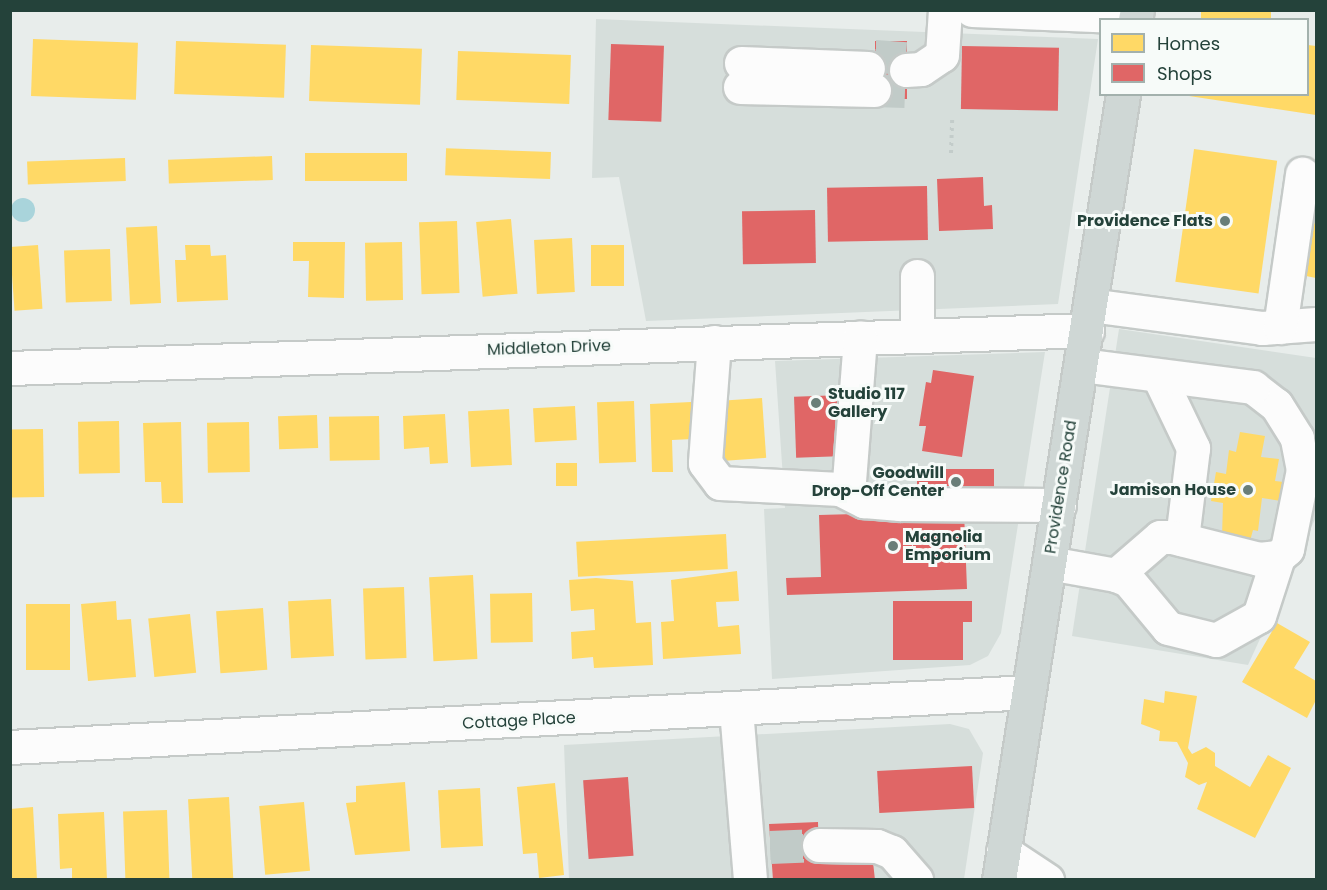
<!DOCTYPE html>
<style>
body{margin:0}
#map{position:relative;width:1327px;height:890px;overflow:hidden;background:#e8edeb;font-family:Poppins,sans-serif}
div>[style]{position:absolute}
.built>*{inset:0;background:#d6dedb}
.water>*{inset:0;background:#a9d4db}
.round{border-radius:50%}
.homes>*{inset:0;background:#ffd966;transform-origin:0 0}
.shops>*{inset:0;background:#e06666;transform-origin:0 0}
.minor-tunnel>*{height:33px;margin-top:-16.5px;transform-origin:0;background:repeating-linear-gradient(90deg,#c1cbc8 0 33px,transparent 0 49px)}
.path>*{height:4px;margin-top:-2px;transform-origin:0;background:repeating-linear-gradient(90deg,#c3ccca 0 3px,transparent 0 7.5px)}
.roads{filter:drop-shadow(2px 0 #c5cac8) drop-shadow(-2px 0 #c5cac8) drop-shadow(0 2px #c5cac8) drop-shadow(0 -2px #c5cac8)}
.minor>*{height:33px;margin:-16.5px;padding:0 16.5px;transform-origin:16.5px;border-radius:16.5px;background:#fcfcfc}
.major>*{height:33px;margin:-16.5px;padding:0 16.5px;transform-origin:16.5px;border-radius:16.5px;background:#cfd7d5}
.dots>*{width:16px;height:16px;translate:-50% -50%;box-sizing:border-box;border:3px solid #f7fbf9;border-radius:50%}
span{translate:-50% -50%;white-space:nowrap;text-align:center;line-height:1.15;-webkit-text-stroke:6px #f7fbf9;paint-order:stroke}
.poi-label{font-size:16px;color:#24423a;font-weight:700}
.right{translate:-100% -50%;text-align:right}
.left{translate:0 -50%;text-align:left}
.street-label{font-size:16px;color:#24423a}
.frame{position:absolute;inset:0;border:12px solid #24423a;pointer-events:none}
.legend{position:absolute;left:1099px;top:18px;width:210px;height:78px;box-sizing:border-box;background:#f7fbf9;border:2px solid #a3b1ad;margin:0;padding:8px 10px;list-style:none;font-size:18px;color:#24423a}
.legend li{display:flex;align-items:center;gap:12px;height:30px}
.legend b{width:30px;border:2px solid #a3b1ad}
</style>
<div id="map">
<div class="built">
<div style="clip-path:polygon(596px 19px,1098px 39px,1058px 304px,646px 321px,619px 177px,592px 178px)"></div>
<div style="clip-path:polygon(1119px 329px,1316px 358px,1316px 517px,1248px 665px,1072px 636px)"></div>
<div style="clip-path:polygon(1045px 352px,1001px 633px,988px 656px,970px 665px,772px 679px,764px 509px,785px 508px,775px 361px)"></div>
<div style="clip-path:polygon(950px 724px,969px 729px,983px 753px,964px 879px,569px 879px,564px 745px)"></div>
</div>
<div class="water">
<div class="round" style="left:11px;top:198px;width:24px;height:24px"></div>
</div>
<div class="homes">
<div style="left:1201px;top:10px;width:70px;height:10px"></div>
<div style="left:33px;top:39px;width:105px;height:57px;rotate:2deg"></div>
<div style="left:176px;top:41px;width:110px;height:53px;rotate:2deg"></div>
<div style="left:311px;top:45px;width:111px;height:56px;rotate:2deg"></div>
<div style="clip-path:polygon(1308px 45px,1316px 46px,1316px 115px,1189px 96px,1308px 94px)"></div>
<div style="left:458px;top:51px;width:113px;height:49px;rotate:2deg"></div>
<div style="left:1194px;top:149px;width:84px;height:134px;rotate:8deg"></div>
<div style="left:551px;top:152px;width:27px;height:105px;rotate:92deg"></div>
<div style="left:407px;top:153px;width:28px;height:102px;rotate:90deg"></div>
<div style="left:272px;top:156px;width:24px;height:104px;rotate:88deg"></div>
<div style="left:125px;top:158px;width:23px;height:98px;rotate:88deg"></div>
<div style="clip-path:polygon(1315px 218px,1316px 218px,1316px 278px,1306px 276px)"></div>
<div style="left:511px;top:219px;width:75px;height:35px;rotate:85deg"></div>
<div style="left:457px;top:221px;width:72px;height:38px;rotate:88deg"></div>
<div style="left:157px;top:226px;width:77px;height:31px;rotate:87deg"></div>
<div style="left:572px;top:238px;width:54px;height:38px;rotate:87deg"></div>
<div style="clip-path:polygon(293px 242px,345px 242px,344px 298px,308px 297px,309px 261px,293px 261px)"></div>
<div style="left:402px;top:242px;width:58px;height:37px;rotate:89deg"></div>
<div style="left:38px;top:245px;width:64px;height:28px;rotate:86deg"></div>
<div style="clip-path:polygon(185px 245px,210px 245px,211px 256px,226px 255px,228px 300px,177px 302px,175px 260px,186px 260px)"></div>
<div style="left:591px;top:245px;width:33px;height:41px"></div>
<div style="left:110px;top:249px;width:52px;height:46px;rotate:88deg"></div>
<div style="left:762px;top:398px;width:60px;height:41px;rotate:86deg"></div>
<div style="left:634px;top:401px;width:61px;height:37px;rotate:88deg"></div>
<div style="clip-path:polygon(691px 402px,692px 439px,672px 440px,673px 472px,652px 472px,650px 404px)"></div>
<div style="left:575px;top:406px;width:34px;height:42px;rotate:87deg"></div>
<div style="left:509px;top:409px;width:56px;height:41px;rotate:87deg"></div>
<div style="clip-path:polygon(445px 414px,448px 463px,430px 464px,429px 447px,404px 449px,403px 416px)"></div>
<div style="left:317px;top:415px;width:33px;height:39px;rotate:88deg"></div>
<div style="left:379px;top:416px;width:44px;height:50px;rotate:89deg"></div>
<div style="left:119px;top:421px;width:52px;height:41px;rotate:89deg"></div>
<div style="clip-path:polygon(181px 422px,183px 503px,162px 503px,161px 482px,145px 482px,143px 423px)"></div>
<div style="left:249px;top:422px;width:50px;height:42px;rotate:89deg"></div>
<div style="left:43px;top:429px;width:68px;height:33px;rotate:89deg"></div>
<div style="clip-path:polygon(1240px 432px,1265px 436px,1261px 457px,1279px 459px,1275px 481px,1284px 482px,1281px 501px,1262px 498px,1258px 531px,1253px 530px,1250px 541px,1222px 537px,1223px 503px,1211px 501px,1216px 472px,1226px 474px,1229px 450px,1236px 452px)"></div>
<div style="left:556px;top:463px;width:21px;height:23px"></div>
<div style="left:726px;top:534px;width:35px;height:150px;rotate:87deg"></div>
<div style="clip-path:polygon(737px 571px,739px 601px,716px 602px,718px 627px,739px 625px,741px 654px,663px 659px,661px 622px,674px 621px,671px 580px)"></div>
<div style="left:473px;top:575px;width:84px;height:44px;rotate:87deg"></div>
<div style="clip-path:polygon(596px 578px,633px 581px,636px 623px,651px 622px,653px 665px,594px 668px,593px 657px,572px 659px,571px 632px,595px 630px,594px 609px,571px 611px,569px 580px)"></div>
<div style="left:404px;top:587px;width:71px;height:41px;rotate:88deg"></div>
<div style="left:532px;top:593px;width:49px;height:42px;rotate:89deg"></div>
<div style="left:331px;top:599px;width:57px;height:43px;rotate:87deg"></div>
<div style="clip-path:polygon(116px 601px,117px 620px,131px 619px,136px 677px,88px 681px,81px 604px)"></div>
<div style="left:26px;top:604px;width:44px;height:66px"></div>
<div style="left:263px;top:608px;width:62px;height:47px;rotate:86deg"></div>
<div style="left:190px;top:614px;width:59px;height:42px;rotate:84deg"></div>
<div style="clip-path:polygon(1277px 623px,1310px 642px,1294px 668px,1316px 681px,1316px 700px,1307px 718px,1242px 682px)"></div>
<div style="clip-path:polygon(1165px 691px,1197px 696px,1188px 748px,1192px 754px,1206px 747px,1215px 753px,1215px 766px,1250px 787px,1268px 755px,1291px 768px,1255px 838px,1197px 809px,1207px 782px,1199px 785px,1185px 777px,1188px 763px,1177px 742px,1159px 741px,1160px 731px,1141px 724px,1144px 699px,1164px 703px)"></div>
<div style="clip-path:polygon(405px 782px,410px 851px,355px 855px,346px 803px,356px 802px,356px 786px)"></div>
<div style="clip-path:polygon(555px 783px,564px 875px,539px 878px,537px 853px,523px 854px,517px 787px)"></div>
<div style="left:480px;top:788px;width:58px;height:42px;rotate:87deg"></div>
<div style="left:229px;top:797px;width:83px;height:41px;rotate:87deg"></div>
<div style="left:304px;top:802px;width:69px;height:45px;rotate:85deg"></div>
<div style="clip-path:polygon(33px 807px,37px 880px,10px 880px,10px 809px)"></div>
<div style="left:167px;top:810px;width:70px;height:44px;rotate:88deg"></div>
<div style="clip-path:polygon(104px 812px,107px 880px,72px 880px,72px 868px,60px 869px,58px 814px)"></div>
</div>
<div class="shops">
<div style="left:875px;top:41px;width:32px;height:58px"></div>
<div style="left:611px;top:44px;width:53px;height:76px;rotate:2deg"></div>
<div style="left:962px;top:46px;width:97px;height:63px;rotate:1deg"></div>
<div style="clip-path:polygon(983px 177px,984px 206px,992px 205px,993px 229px,939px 231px,937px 179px)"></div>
<div style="left:927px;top:186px;width:54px;height:100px;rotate:89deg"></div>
<div style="left:815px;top:210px;width:53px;height:73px;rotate:89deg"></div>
<div style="clip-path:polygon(933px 370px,974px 376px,962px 457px,922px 451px,926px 426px,919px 426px,926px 382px,931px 383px)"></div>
<div style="left:843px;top:395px;width:61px;height:49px;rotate:88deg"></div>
<div style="left:917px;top:469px;width:77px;height:26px"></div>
<div style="clip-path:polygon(964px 511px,967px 589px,787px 595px,786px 578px,821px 577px,819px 515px)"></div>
<div style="clip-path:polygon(893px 601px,972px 601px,972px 622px,963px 622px,963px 660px,893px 660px)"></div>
<div style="left:972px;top:766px;width:42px;height:95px;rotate:87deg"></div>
<div style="left:628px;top:777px;width:79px;height:45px;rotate:86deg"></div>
<div style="clip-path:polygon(818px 822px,819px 863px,873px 862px,875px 880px,773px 880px,769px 824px)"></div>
</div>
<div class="minor-tunnel">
<div style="left:875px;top:56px;width:31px;rotate:4deg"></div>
<div style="left:874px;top:90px;width:31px;rotate:2deg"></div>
<div style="left:770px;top:847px;width:49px;rotate:-2.3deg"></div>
</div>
<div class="path">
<div style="left:951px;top:153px;width:37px;rotate:-88deg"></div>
</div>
<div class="roads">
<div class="minor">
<div style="left:972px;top:10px;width:164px;rotate:2.4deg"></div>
<div style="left:741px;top:63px;width:127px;rotate:2.3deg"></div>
<div style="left:906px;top:70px;width:15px;rotate:-4deg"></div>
<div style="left:921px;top:69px;width:25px;rotate:-34deg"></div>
<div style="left:942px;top:55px;width:45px;rotate:-86.2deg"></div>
<div style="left:740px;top:87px;width:134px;rotate:1.3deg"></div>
<div style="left:917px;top:276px;width:59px;rotate:90deg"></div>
<div style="left:1090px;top:305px;width:174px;rotate:7.6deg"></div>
<div style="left:1262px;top:328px;width:54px;rotate:-4.2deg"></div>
<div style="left:1280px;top:327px;width:155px;rotate:-81.8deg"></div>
<div style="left:714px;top:342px;width:121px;rotate:94.3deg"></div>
<div style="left:705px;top:463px;width:25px;rotate:53deg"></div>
<div style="left:720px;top:483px;width:120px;rotate:2.9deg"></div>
<div style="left:840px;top:489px;width:27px;rotate:27deg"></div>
<div style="left:864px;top:501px;width:36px;rotate:5deg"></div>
<div style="left:900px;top:504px;width:159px;rotate:0.4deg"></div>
<div style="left:10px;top:368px;width:1078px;rotate:-2.02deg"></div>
<div style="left:1159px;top:377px;width:79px;rotate:64.4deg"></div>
<div style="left:1193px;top:448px;width:92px;rotate:96.9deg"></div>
<div style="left:840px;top:489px;width:12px;rotate:-42deg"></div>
<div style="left:849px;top:481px;width:144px;rotate:-85.6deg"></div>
<div style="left:1049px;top:563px;width:68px;rotate:10.2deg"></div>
<div style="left:1116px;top:575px;width:58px;rotate:-40.8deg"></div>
<div style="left:1160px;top:537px;width:12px"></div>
<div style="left:1172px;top:537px;width:90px;rotate:14.2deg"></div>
<div style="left:1259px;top:559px;width:19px;rotate:-6deg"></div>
<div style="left:1278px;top:557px;width:12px;rotate:-42deg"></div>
<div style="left:1287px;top:549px;width:81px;rotate:-78.6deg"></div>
<div style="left:1303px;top:470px;width:33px;rotate:-101deg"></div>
<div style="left:1297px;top:438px;width:39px;rotate:-122deg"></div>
<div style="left:1276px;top:405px;width:29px;rotate:-142deg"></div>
<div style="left:1253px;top:387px;width:173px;rotate:-172.7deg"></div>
<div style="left:1116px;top:575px;width:13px;rotate:23deg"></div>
<div style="left:1128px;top:580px;width:62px;rotate:50.2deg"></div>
<div style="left:1168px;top:628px;width:49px;rotate:14deg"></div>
<div style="left:1216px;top:640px;width:49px;rotate:-29.2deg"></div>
<div style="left:1259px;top:616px;width:62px;rotate:-72.1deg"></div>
<div style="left:736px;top:709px;width:172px;rotate:85.3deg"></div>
<div style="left:10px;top:747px;width:1019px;rotate:-3.09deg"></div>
<div style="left:819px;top:845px;width:58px;rotate:1deg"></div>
<div style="left:877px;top:846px;width:16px;rotate:22deg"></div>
<div style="left:892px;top:852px;width:37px;rotate:49deg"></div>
<div style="left:1003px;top:851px;width:53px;rotate:33.4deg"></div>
</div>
<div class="major">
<div style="left:1135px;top:20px;width:10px;rotate:-79deg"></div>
<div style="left:999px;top:880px;width:796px;rotate:-81.03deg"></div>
</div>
</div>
<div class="dots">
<div style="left:1225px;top:221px;background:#697e78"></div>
<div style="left:816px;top:403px;background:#697e78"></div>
<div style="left:956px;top:482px;background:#697e78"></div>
<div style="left:1248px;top:490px;background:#697e78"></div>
<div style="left:893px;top:546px;background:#697e78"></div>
</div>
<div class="poi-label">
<span class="right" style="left:1213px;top:221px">Providence Flats</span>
<span class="left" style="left:828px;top:403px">Studio 117<br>Gallery</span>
<span class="right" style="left:944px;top:482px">Goodwill<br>Drop-Off Center</span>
<span class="right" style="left:1236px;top:490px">Jamison House</span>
<span class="left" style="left:905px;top:546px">Magnolia<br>Emporium</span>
</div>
<div class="street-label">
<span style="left:549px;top:348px;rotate:-2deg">Middleton Drive</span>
<span style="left:1061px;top:487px;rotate:-81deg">Providence Road</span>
<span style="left:519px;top:721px;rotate:-3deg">Cottage Place</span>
</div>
<div class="frame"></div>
<ul class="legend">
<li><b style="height:16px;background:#ffd966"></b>Homes</li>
<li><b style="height:16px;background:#e06666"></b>Shops</li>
</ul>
</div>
